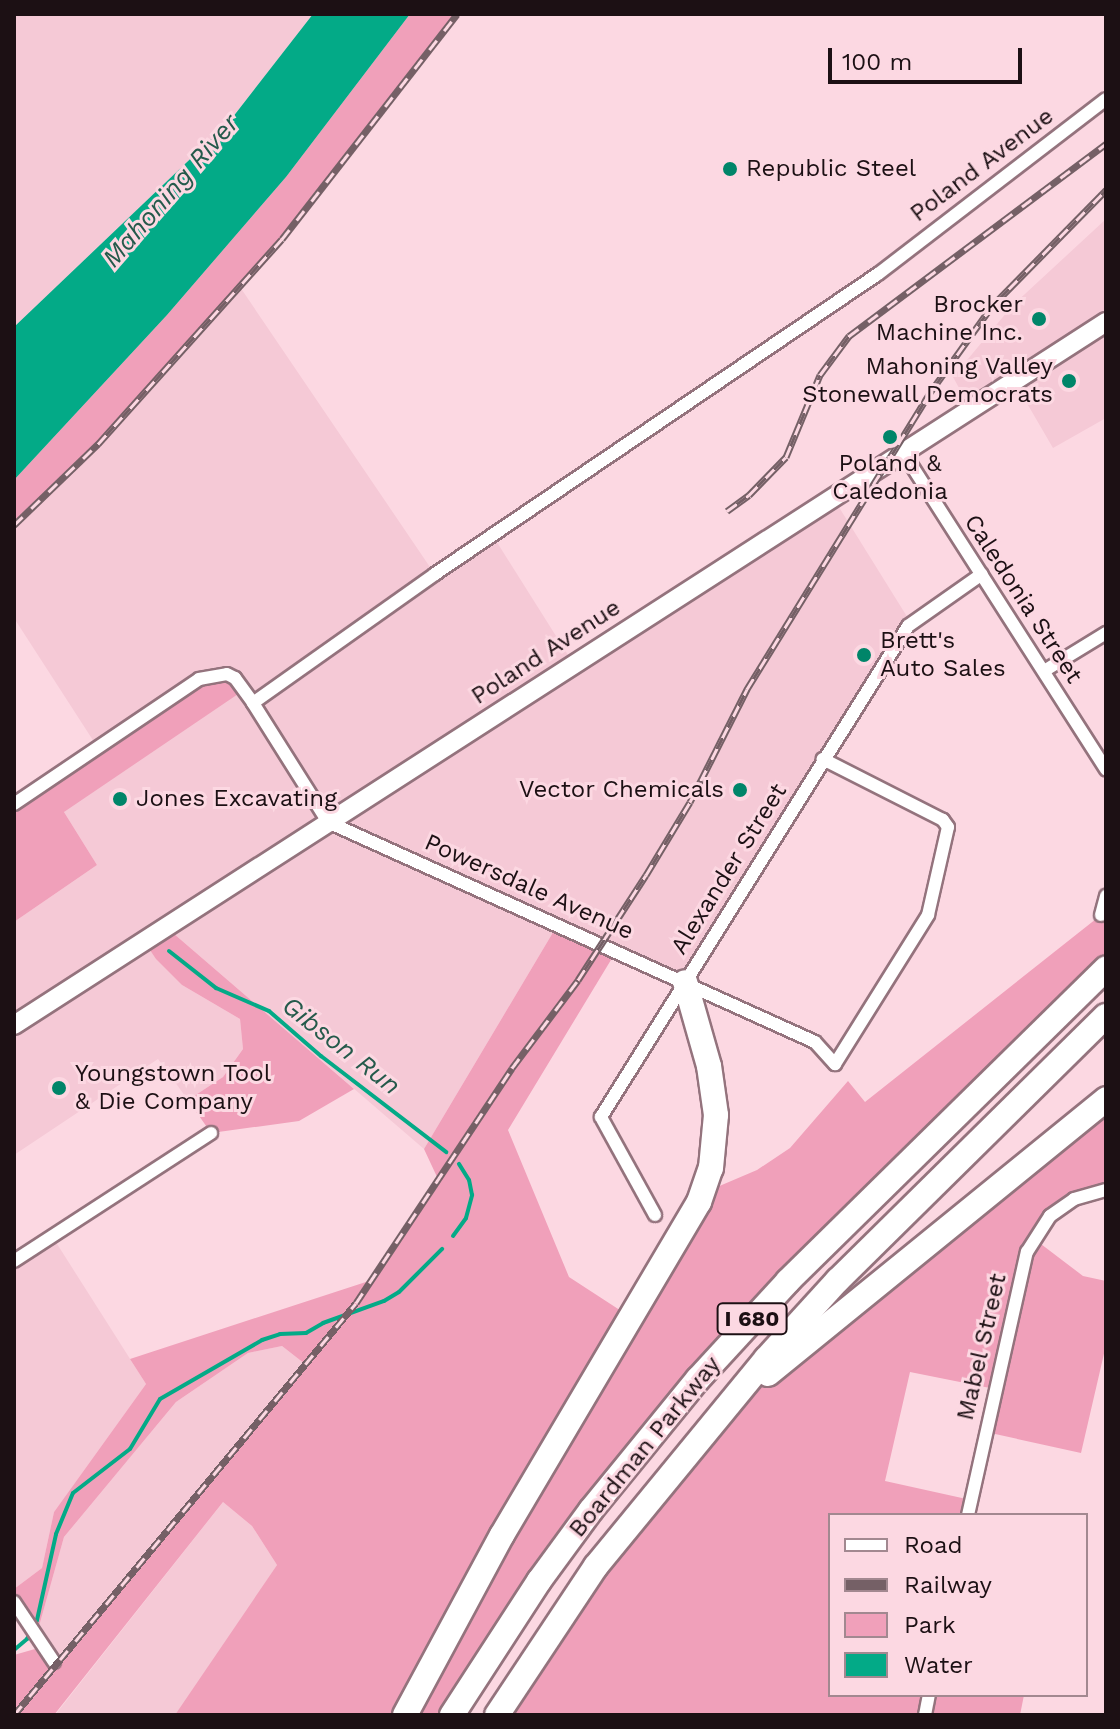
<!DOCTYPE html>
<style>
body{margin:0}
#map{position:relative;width:1120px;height:1729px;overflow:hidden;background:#fcd8e2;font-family:"Work Sans",sans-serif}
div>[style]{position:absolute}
.built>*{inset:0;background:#f5c9d6}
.green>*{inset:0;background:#f0a0ba}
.water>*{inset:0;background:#03aa87}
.stream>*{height:4px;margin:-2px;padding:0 2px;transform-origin:2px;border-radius:2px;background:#03aa87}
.roads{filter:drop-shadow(2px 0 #94737d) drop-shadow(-2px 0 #94737d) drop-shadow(0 2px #94737d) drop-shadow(0 -2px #94737d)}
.minor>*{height:12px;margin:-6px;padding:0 6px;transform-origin:6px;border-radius:6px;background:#fff}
.secondary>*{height:18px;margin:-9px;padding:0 9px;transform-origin:9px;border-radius:9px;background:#fff}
.motorway>*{height:24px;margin:-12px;padding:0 12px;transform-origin:12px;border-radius:12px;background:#fff}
.rail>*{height:7px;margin-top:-3.5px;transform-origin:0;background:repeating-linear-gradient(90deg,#fcd8e2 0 12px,#756066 0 24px);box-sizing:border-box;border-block:2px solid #756066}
.dots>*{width:22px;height:22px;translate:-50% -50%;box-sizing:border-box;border:4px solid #fcd8e2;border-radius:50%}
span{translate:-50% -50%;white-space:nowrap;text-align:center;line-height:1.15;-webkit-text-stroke:6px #fcd8e2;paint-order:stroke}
.shield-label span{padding:2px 6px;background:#fcd8e2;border:2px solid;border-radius:6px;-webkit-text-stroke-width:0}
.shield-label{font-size:22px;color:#1c1014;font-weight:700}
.street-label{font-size:24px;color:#1c1014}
.poi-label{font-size:24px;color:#1c1014}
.left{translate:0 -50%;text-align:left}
.right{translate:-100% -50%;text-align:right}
.water-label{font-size:26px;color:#255a4b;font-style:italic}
.frame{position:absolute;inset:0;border:16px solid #1c1014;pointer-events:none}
.legend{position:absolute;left:828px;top:1513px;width:260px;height:184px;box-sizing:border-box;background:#fcd8e2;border:2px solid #a28890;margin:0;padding:10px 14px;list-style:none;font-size:24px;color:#1c1014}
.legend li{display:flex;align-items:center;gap:16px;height:40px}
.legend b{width:40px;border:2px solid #a28890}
.scale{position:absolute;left:828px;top:48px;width:194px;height:36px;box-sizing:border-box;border:4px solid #1c1014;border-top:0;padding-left:10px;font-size:24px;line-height:28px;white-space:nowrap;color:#1c1014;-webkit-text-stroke:6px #fcd8e2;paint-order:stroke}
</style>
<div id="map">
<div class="built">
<div style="clip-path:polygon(14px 14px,313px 14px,229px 122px,14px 327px)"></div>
<div style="clip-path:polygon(1106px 219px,1106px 418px,1053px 448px,1014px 381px,970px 408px,953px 377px,1012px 306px)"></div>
<div style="clip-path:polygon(240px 287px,434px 573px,493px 536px,573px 663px,832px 496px,911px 623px,685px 982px,558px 924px,424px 1149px,166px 927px,182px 985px,240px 1019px,243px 1049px,223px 1077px,188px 1100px,158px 1059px,14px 1155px,14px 922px,97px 865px,64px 812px,98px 748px,14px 618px,14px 525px,98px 444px)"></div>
<div style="clip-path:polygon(52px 1236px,146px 1384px,54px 1512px,42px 1568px,14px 1589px,14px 1261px)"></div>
<div style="clip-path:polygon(282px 1346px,305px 1364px,56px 1664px,36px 1637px,64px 1537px,176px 1402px,248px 1353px)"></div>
<div style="clip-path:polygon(223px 1502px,252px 1526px,277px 1565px,196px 1689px,175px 1715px,55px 1715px)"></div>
</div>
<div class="green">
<div style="clip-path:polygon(410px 14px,457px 14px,282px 239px,98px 444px,14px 525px,14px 480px,167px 315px,286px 177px)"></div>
<div style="clip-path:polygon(217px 673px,244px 690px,64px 812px,97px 865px,14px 922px,14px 804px)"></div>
<div style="clip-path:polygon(1106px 896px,1106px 968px,698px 1379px,452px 1715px,175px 1715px,277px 1565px,252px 1526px,223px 1502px,54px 1715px,14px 1715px,14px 1655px,42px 1647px,56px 1664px,305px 1364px,282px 1346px,248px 1353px,176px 1402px,64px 1537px,36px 1637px,14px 1602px,14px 1589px,42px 1568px,54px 1512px,146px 1384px,130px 1359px,372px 1280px,438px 1179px,424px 1149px,558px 924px,617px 950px,508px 1130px,569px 1277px,632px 1318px,703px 1193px,757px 1170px,790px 1148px,848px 1081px,865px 1102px,1101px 915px)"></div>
<div style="clip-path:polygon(166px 927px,354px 1089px,299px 1121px,211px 1133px,188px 1100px,223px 1077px,243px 1049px,240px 1019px,182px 985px,156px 959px,144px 941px)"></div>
<div style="clip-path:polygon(1106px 1099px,1106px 1190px,1082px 1195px,1033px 1238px,1083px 1276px,1106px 1281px,1106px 1345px,1081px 1453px,986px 1432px,995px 1389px,910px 1372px,885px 1481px,971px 1500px,968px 1515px,830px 1515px,830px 1695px,1024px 1695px,1020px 1715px,497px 1715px,550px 1633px,768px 1374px)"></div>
</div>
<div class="water">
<div style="clip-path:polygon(313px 14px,410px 14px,286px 177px,167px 315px,14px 480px,14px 327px,229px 122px)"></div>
</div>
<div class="stream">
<div style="left:169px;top:951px;width:60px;rotate:38.2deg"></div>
<div style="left:216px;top:988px;width:58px;rotate:23.5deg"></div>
<div style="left:269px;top:1011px;width:69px;rotate:40.9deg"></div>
<div style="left:321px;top:1056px;width:158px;rotate:37.5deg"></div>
<div style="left:453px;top:1236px;width:22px;rotate:-54deg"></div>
<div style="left:466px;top:1218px;width:24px;rotate:-75deg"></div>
<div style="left:472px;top:1195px;width:15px;rotate:-101deg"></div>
<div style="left:469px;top:1180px;width:19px;rotate:-122deg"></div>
<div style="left:14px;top:1650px;width:17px;rotate:-40deg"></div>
<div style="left:27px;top:1639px;width:21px;rotate:-62deg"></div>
<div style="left:37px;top:1620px;width:88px;rotate:-77.5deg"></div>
<div style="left:56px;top:1534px;width:44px;rotate:-67.5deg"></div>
<div style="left:73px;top:1493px;width:72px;rotate:-37.7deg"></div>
<div style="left:130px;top:1449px;width:58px;rotate:-59deg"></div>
<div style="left:160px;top:1399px;width:118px;rotate:-30deg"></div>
<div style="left:262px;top:1340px;width:19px;rotate:-18deg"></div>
<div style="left:280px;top:1334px;width:26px;rotate:-2deg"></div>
<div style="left:306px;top:1333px;width:20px;rotate:-30deg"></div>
<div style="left:323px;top:1323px;width:65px;rotate:-19.8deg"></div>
<div style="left:384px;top:1301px;width:17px;rotate:-31deg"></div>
<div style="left:399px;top:1292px;width:61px;rotate:-45deg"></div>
</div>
<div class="roads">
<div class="minor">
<div style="left:903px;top:452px;width:377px;rotate:57.4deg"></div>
<div style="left:1044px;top:671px;width:73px;rotate:-31.5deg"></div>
<div style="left:253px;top:703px;width:223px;rotate:-35.3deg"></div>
<div style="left:435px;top:574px;width:535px;rotate:-34.11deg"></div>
<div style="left:878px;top:274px;width:287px;rotate:-37.5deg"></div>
<div style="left:14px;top:804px;width:223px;rotate:-34deg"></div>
<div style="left:199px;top:679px;width:28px;rotate:-10deg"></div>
<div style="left:227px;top:674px;width:9px;rotate:27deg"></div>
<div style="left:235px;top:678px;width:31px;rotate:54deg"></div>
<div style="left:253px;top:703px;width:141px;rotate:57.8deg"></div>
<div style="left:328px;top:822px;width:534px;rotate:24.31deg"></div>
<div style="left:815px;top:1042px;width:30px;rotate:48deg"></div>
<div style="left:835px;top:1064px;width:176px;rotate:-58deg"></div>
<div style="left:928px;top:915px;width:90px;rotate:-77.2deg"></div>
<div style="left:948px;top:827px;width:9px;rotate:-126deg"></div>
<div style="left:943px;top:820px;width:135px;rotate:-153.1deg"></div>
<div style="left:1101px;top:915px;width:20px;rotate:-75deg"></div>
<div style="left:655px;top:1215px;width:112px;rotate:-118.9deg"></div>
<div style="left:601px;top:1117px;width:579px;rotate:-57.98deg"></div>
<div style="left:908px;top:626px;width:90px;rotate:-35.1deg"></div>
<div style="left:14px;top:1261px;width:235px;rotate:-33deg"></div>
<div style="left:968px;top:1515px;width:270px;rotate:-77.4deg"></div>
<div style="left:1027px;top:1252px;width:43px;rotate:-57.4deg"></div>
<div style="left:1050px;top:1216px;width:29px;rotate:-35deg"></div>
<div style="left:1074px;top:1199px;width:33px;rotate:-16deg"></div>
<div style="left:14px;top:1602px;width:72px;rotate:56.3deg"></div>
<div style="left:925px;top:1715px;width:20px;rotate:-79deg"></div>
</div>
<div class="secondary">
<div style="left:14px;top:1025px;width:1299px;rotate:-32.77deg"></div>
</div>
<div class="motorway">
<div style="left:768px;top:1374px;width:436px;rotate:-39.1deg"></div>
<div style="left:405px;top:1715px;width:204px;rotate:-61.7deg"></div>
<div style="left:502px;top:1535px;width:387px;rotate:-59.4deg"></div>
<div style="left:699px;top:1202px;width:36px;rotate:-71deg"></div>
<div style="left:711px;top:1168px;width:53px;rotate:-84.6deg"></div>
<div style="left:716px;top:1115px;width:49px;rotate:-98.1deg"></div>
<div style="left:709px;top:1066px;width:87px;rotate:-105.9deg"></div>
<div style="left:452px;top:1715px;width:160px;rotate:-57deg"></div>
<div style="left:539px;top:1581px;width:88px;rotate:-53.8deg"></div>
<div style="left:591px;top:1510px;width:169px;rotate:-50.8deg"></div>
<div style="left:698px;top:1379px;width:133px;rotate:-47.4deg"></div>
<div style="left:788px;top:1281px;width:446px;rotate:-44.5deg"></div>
<div style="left:497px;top:1715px;width:179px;rotate:-56.4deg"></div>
<div style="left:596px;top:1566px;width:268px;rotate:-50.6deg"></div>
<div style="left:766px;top:1359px;width:107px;rotate:-47.7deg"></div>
<div style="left:838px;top:1280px;width:376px;rotate:-44.6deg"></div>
</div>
</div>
<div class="rail">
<div style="left:727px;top:511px;width:27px;rotate:-36deg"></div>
<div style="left:749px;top:495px;width:53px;rotate:-45.8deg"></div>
<div style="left:786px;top:457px;width:89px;rotate:-67.5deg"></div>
<div style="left:820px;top:375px;width:49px;rotate:-53.4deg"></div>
<div style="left:849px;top:336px;width:321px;rotate:-36.8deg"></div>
<div style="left:14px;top:525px;width:117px;rotate:-44deg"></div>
<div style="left:98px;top:444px;width:275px;rotate:-48.1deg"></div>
<div style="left:282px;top:239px;width:285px;rotate:-52.1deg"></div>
<div style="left:14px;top:1715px;width:535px;rotate:-50.3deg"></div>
<div style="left:356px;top:1303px;width:282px;rotate:-56.4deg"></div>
<div style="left:512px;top:1068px;width:110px;rotate:-53.1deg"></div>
<div style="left:578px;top:980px;width:125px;rotate:-57.1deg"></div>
<div style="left:646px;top:875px;width:85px;rotate:-58.9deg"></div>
<div style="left:690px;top:802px;width:127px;rotate:-63.2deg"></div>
<div style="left:747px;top:689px;width:347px;rotate:-58.3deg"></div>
<div style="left:929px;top:394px;width:108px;rotate:-54.4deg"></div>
<div style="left:992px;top:306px;width:163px;rotate:-45.5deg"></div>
</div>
<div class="dots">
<div style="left:730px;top:169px;background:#008569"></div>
<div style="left:1039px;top:319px;background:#008569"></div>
<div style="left:1069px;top:381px;background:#008569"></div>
<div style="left:890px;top:437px;background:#008569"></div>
<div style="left:864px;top:655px;background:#008569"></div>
<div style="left:740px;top:790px;background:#008569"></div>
<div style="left:120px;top:799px;background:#008569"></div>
<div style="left:59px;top:1088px;background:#008569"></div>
</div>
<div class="shield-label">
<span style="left:752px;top:1319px">I 680</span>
</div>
<div class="street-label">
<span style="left:982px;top:165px;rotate:-37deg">Poland Avenue</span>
<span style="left:1023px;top:599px;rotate:57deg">Caledonia Street</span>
<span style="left:546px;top:652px;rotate:-33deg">Poland Avenue</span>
<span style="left:729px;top:869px;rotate:-58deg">Alexander Street</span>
<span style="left:529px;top:887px;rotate:24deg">Powersdale Avenue</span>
<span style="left:982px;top:1347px;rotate:-77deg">Mabel Street</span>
<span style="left:645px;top:1447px;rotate:-51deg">Boardman Parkway</span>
</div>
<div class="poi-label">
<span class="left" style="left:746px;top:169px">Republic Steel</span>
<span class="right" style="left:1023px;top:319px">Brocker<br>Machine Inc.</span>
<span class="right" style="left:1053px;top:381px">Mahoning Valley<br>Stonewall Democrats</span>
<span style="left:890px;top:478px">Poland &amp;<br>Caledonia</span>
<span class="left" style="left:880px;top:655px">Brett's<br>Auto Sales</span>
<span class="right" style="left:724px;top:790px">Vector Chemicals</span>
<span class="left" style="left:136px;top:799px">Jones Excavating</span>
<span class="left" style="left:75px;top:1088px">Youngstown Tool<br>&amp; Die Company</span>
</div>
<div class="water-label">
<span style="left:171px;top:191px;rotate:-49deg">Mahoning River</span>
<span style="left:341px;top:1046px;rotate:38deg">Gibson Run</span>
</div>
<div class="frame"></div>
<ul class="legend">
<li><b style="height:10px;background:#fff"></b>Road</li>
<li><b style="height:10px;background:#756066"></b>Railway</li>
<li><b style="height:22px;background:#f0a0ba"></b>Park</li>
<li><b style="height:22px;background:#03aa87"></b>Water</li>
</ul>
<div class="scale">100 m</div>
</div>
